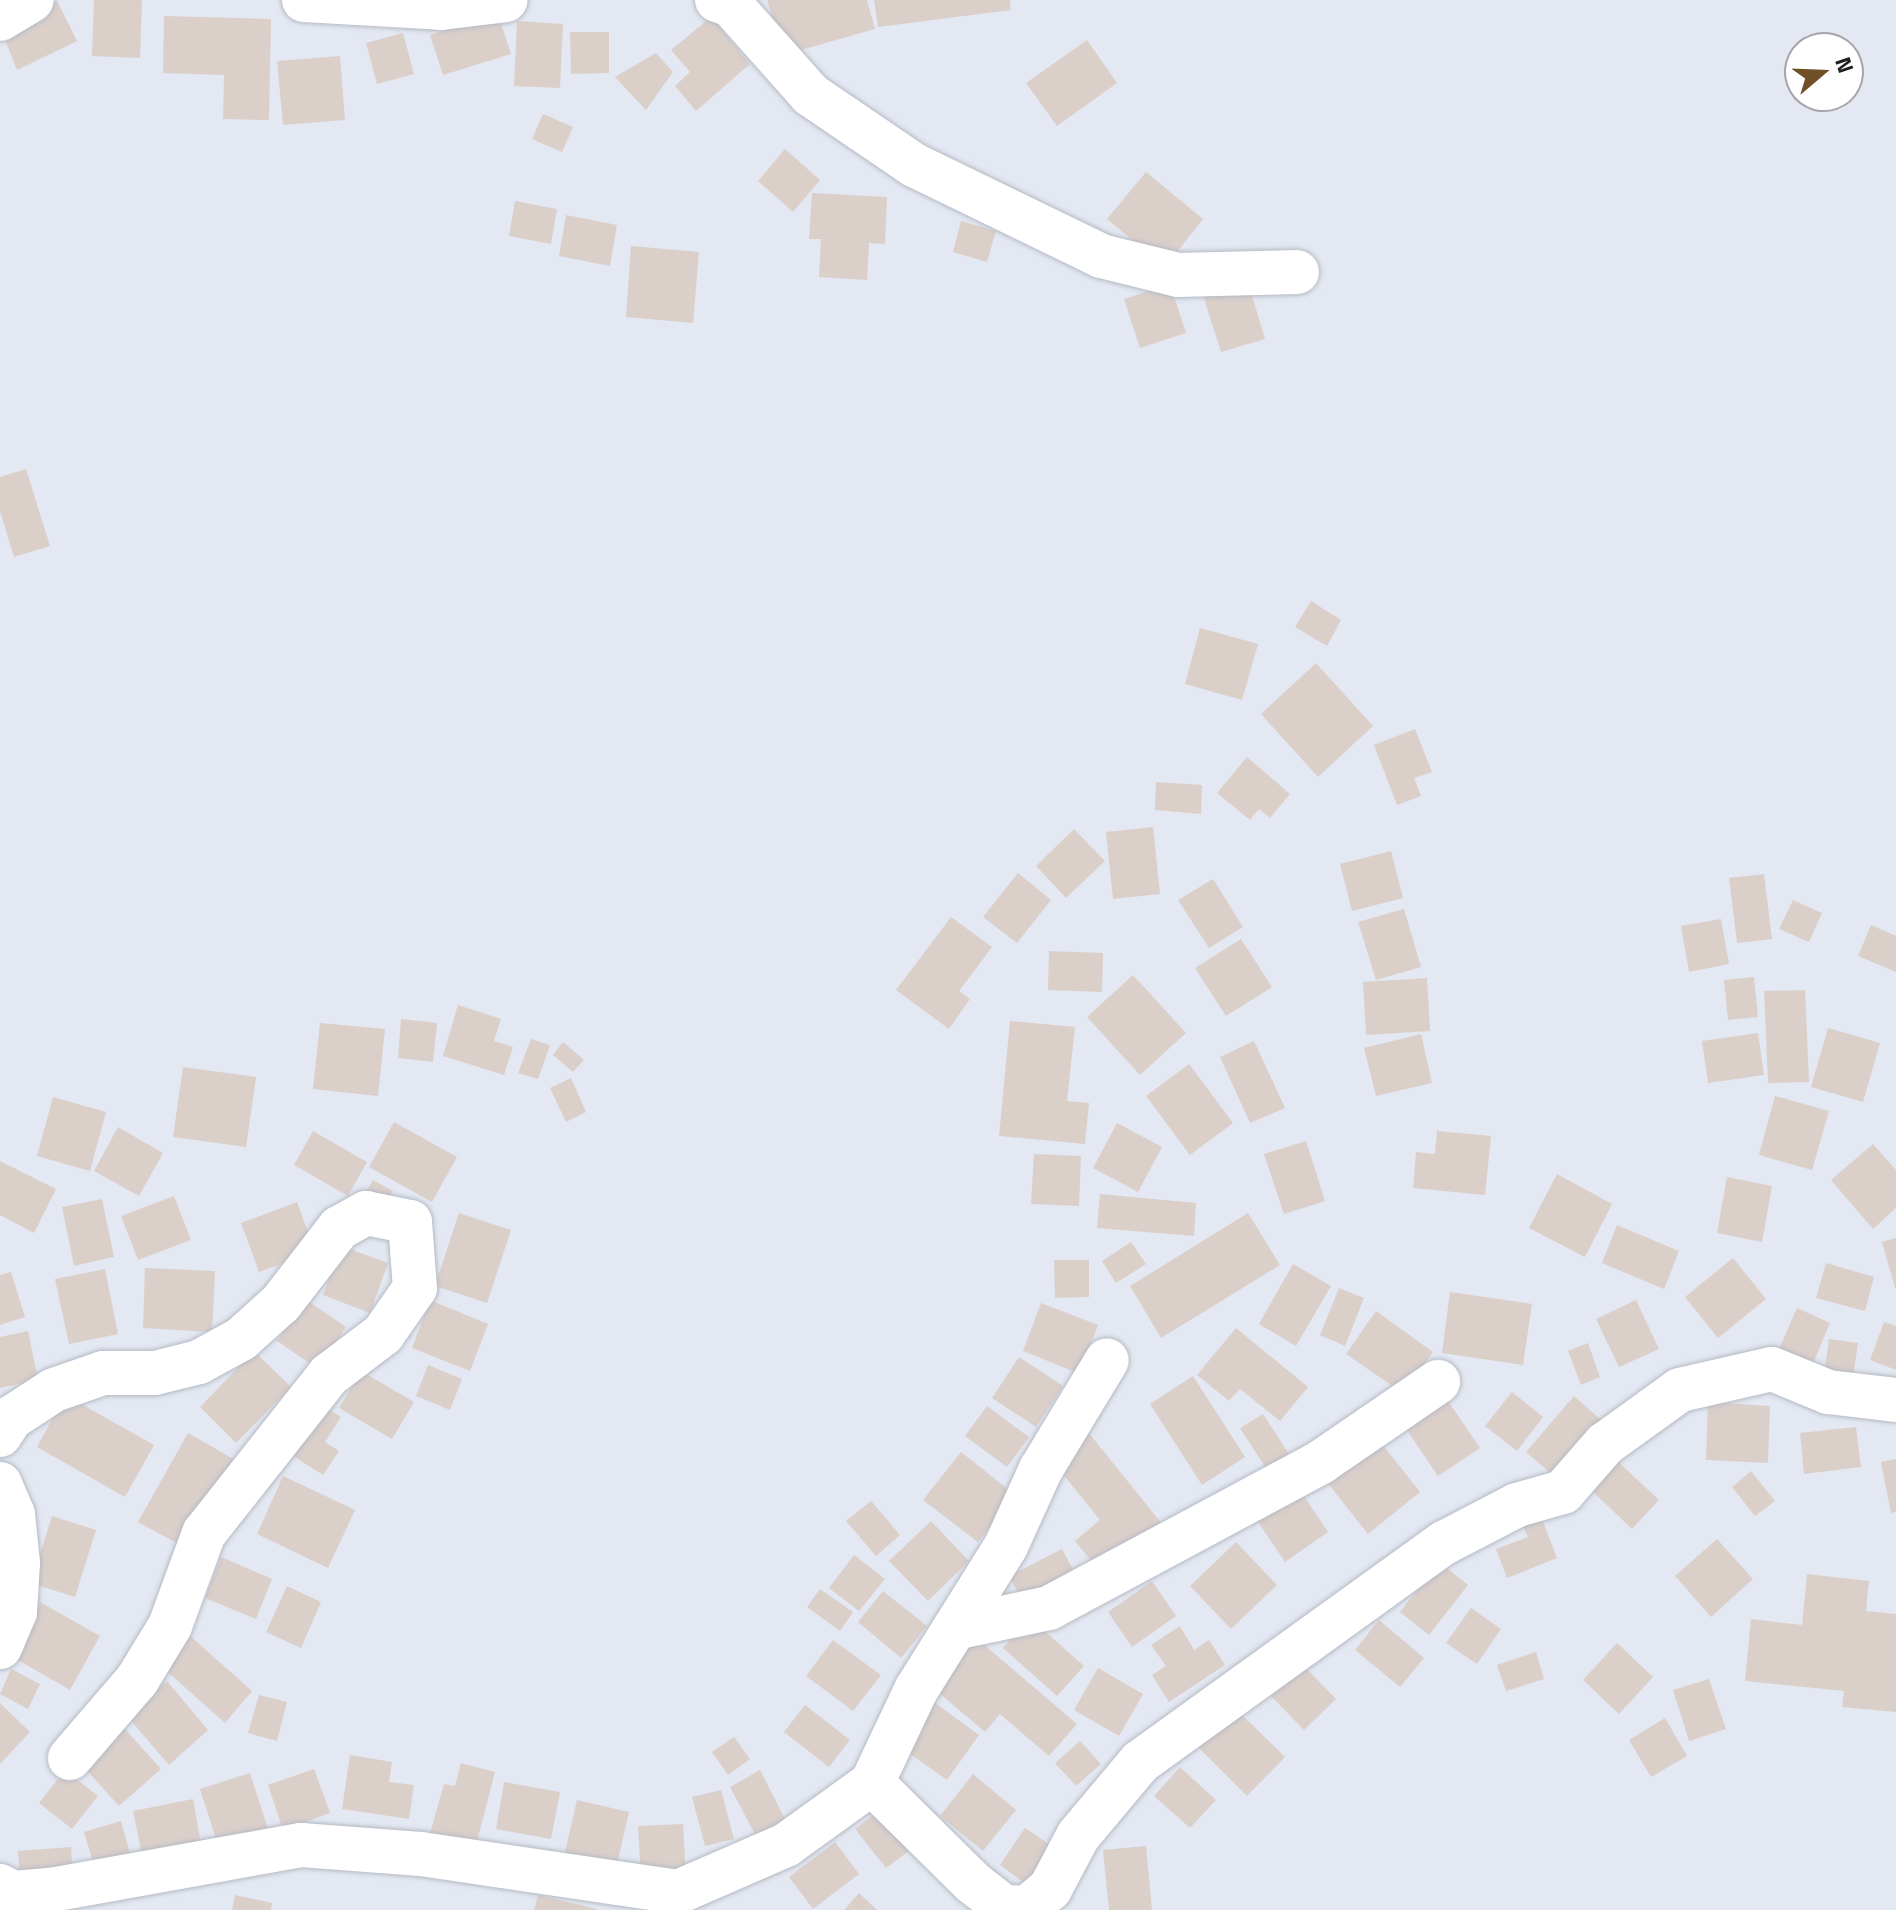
<!DOCTYPE html>
<html>
<head>
<meta charset="utf-8">
<style>
	body { margin:0 }
	#map { position:relative; width:1896px; height:1910px; overflow:hidden; background:#e3e8f2; font-family:"Titillium Web",sans-serif }
	div>[style] { position:absolute }
	.building>* { inset:0; background:#dbcfca }
	.roads { filter:drop-shadow(0 0 2px #b5bac4) drop-shadow(0 0 2px #b5bac4) }
	.street>* { height:44px; margin:-22px; padding:0 22px; transform-origin:22px; border-radius:22px; background:#fff }
	span { translate:-50% -50%; white-space:nowrap; text-align:center; line-height:1.15; -webkit-text-stroke:7px #fff; paint-order:stroke }
	.north { position:absolute; left:1784px; top:32px; width:80px; height:80px; box-sizing:border-box; background:#fff; border:2px solid #a5a5a7; border-radius:50%; rotate:71deg; font-size:22px; font-weight:700; line-height:32px; text-align:center; color:#1d1f22 }
	.north::after { content:''; display:block; margin:auto; width:28px; height:36px; background:#705026; clip-path:polygon(50% 0,100% 100%,50% 72%,0 100%) }
</style>
</head>
<body>
<div id="map">
	<div class="building">
		<i style="clip-path:polygon(94px 0,142px 0,140px 58px,92px 56px)"></i>
		<i style="clip-path:polygon(767px 0,867px 0,875px 29px,783px 55px)"></i>
		<i style="clip-path:polygon(874px 0,1010px 0,1011px 10px,878px 27px)"></i>
		<i style="clip-path:polygon(57px 1px,77px 41px,17px 70px,0 27px)"></i>
		<i style="clip-path:polygon(498px 14px,511px 54px,443px 75px,430px 35px)"></i>
		<i style="clip-path:polygon(164px 16px,271px 19px,269px 120px,223px 119px,224px 75px,163px 73px)"></i>
		<i style="clip-path:polygon(711px 17px,750px 64px,696px 111px,675px 86px,690px 72px,671px 50px)"></i>
		<i style="clip-path:polygon(517px 21px,563px 24px,560px 88px,514px 86px)"></i>
		<i style="clip-path:polygon(570px 32px,609px 32px,609px 73px,571px 74px)"></i>
		<i style="clip-path:polygon(403px 33px,414px 74px,377px 84px,366px 43px)"></i>
		<i style="clip-path:polygon(1087px 40px,1117px 83px,1057px 126px,1026px 83px)"></i>
		<i style="clip-path:polygon(656px 53px,673px 72px,646px 110px,615px 77px)"></i>
		<i style="clip-path:polygon(340px 56px,345px 120px,283px 125px,277px 61px)"></i>
		<i style="clip-path:polygon(543px 114px,573px 127px,562px 152px,532px 139px)"></i>
		<i style="clip-path:polygon(785px 149px,820px 180px,793px 212px,758px 181px)"></i>
		<i style="clip-path:polygon(1146px 172px,1203px 219px,1165px 267px,1107px 219px)"></i>
		<i style="clip-path:polygon(812px 193px,887px 197px,885px 244px,869px 243px,867px 280px,819px 277px,821px 239px,809px 239px)"></i>
		<i style="clip-path:polygon(515px 201px,557px 209px,551px 244px,509px 236px)"></i>
		<i style="clip-path:polygon(566px 215px,617px 225px,610px 266px,559px 256px)"></i>
		<i style="clip-path:polygon(961px 221px,996px 231px,987px 262px,953px 252px)"></i>
		<i style="clip-path:polygon(631px 246px,699px 252px,693px 323px,626px 317px)"></i>
		<i style="clip-path:polygon(1247px 279px,1265px 339px,1221px 352px,1202px 292px)"></i>
		<i style="clip-path:polygon(1170px 284px,1186px 333px,1140px 348px,1124px 299px)"></i>
		<i style="clip-path:polygon(26px 469px,50px 546px,14px 557px,0 511px,0 477px)"></i>
		<i style="clip-path:polygon(1311px 601px,1341px 620px,1327px 646px,1295px 627px)"></i>
		<i style="clip-path:polygon(1200px 628px,1258px 644px,1242px 700px,1185px 684px)"></i>
		<i style="clip-path:polygon(1316px 663px,1373px 726px,1318px 777px,1261px 714px)"></i>
		<i style="clip-path:polygon(1415px 729px,1432px 772px,1414px 778px,1421px 796px,1397px 805px,1374px 745px)"></i>
		<i style="clip-path:polygon(1247px 757px,1290px 794px,1270px 818px,1259px 809px,1250px 820px,1217px 793px)"></i>
		<i style="clip-path:polygon(1156px 782px,1202px 785px,1201px 814px,1155px 810px)"></i>
		<i style="clip-path:polygon(1153px 827px,1160px 894px,1113px 899px,1106px 832px)"></i>
		<i style="clip-path:polygon(1074px 829px,1105px 861px,1066px 898px,1036px 866px)"></i>
		<i style="clip-path:polygon(1391px 851px,1403px 898px,1352px 911px,1340px 864px)"></i>
		<i style="clip-path:polygon(1018px 873px,1051px 900px,1017px 943px,983px 917px)"></i>
		<i style="clip-path:polygon(1764px 874px,1772px 939px,1737px 943px,1729px 878px)"></i>
		<i style="clip-path:polygon(1213px 879px,1243px 927px,1209px 948px,1178px 900px)"></i>
		<i style="clip-path:polygon(1793px 900px,1822px 913px,1809px 942px,1779px 929px)"></i>
		<i style="clip-path:polygon(1404px 909px,1421px 967px,1376px 980px,1358px 922px)"></i>
		<i style="clip-path:polygon(951px 917px,992px 947px,959px 991px,970px 999px,949px 1029px,896px 990px)"></i>
		<i style="clip-path:polygon(1721px 919px,1729px 964px,1689px 972px,1681px 926px)"></i>
		<i style="clip-path:polygon(1871px 925px,1896px 936px,1896px 972px,1858px 956px)"></i>
		<i style="clip-path:polygon(1241px 939px,1272px 987px,1226px 1016px,1195px 968px)"></i>
		<i style="clip-path:polygon(1049px 951px,1103px 953px,1102px 992px,1048px 990px)"></i>
		<i style="clip-path:polygon(1133px 975px,1186px 1033px,1140px 1075px,1087px 1017px)"></i>
		<i style="clip-path:polygon(1754px 977px,1758px 1017px,1728px 1020px,1724px 980px)"></i>
		<i style="clip-path:polygon(1427px 978px,1430px 1031px,1366px 1035px,1363px 982px)"></i>
		<i style="clip-path:polygon(1805px 990px,1809px 1082px,1768px 1083px,1764px 991px)"></i>
		<i style="clip-path:polygon(458px 1005px,501px 1019px,494px 1041px,513px 1047px,504px 1075px,443px 1056px)"></i>
		<i style="clip-path:polygon(401px 1019px,437px 1023px,433px 1062px,398px 1058px)"></i>
		<i style="clip-path:polygon(1010px 1021px,1075px 1027px,1067px 1101px,1089px 1103px,1085px 1144px,999px 1136px)"></i>
		<i style="clip-path:polygon(320px 1023px,385px 1029px,378px 1096px,313px 1089px)"></i>
		<i style="clip-path:polygon(1828px 1028px,1880px 1043px,1863px 1102px,1811px 1087px)"></i>
		<i style="clip-path:polygon(1758px 1033px,1764px 1075px,1708px 1083px,1702px 1041px)"></i>
		<i style="clip-path:polygon(1421px 1034px,1432px 1083px,1376px 1096px,1364px 1048px)"></i>
		<i style="clip-path:polygon(531px 1039px,550px 1045px,538px 1079px,518px 1073px)"></i>
		<i style="clip-path:polygon(1254px 1041px,1285px 1108px,1250px 1123px,1220px 1057px)"></i>
		<i style="clip-path:polygon(563px 1042px,584px 1060px,573px 1072px,553px 1055px)"></i>
		<i style="clip-path:polygon(1189px 1064px,1233px 1123px,1190px 1155px,1146px 1096px)"></i>
		<i style="clip-path:polygon(183px 1067px,256px 1077px,246px 1147px,173px 1137px)"></i>
		<i style="clip-path:polygon(571px 1078px,586px 1112px,566px 1122px,550px 1088px)"></i>
		<i style="clip-path:polygon(1775px 1096px,1829px 1111px,1812px 1170px,1759px 1155px)"></i>
		<i style="clip-path:polygon(53px 1097px,106px 1112px,90px 1171px,37px 1156px)"></i>
		<i style="clip-path:polygon(394px 1122px,457px 1157px,432px 1202px,369px 1167px)"></i>
		<i style="clip-path:polygon(1117px 1123px,1162px 1147px,1138px 1192px,1093px 1168px)"></i>
		<i style="clip-path:polygon(118px 1127px,163px 1153px,139px 1196px,94px 1171px)"></i>
		<i style="clip-path:polygon(313px 1131px,367px 1162px,348px 1196px,294px 1165px)"></i>
		<i style="clip-path:polygon(1437px 1131px,1491px 1136px,1485px 1195px,1413px 1188px,1416px 1152px,1435px 1154px)"></i>
		<i style="clip-path:polygon(1306px 1141px,1325px 1201px,1284px 1214px,1264px 1154px)"></i>
		<i style="clip-path:polygon(1873px 1144px,1896px 1170px,1896px 1208px,1873px 1229px,1831px 1180px)"></i>
		<i style="clip-path:polygon(1034px 1154px,1081px 1156px,1079px 1206px,1031px 1204px)"></i>
		<i style="clip-path:polygon(0 1161px,56px 1189px,34px 1233px,0 1215px)"></i>
		<i style="clip-path:polygon(1557px 1174px,1612px 1204px,1585px 1257px,1529px 1228px)"></i>
		<i style="clip-path:polygon(1727px 1177px,1772px 1186px,1762px 1242px,1717px 1233px)"></i>
		<i style="clip-path:polygon(373px 1180px,393px 1191px,381px 1211px,362px 1200px)"></i>
		<i style="clip-path:polygon(1100px 1194px,1196px 1203px,1194px 1236px,1097px 1228px)"></i>
		<i style="clip-path:polygon(174px 1196px,191px 1240px,138px 1260px,121px 1216px)"></i>
		<i style="clip-path:polygon(102px 1199px,114px 1257px,74px 1266px,62px 1207px)"></i>
		<i style="clip-path:polygon(297px 1202px,315px 1252px,259px 1272px,241px 1223px)"></i>
		<i style="clip-path:polygon(459px 1213px,511px 1230px,487px 1303px,435px 1286px)"></i>
		<i style="clip-path:polygon(1248px 1213px,1280px 1265px,1161px 1338px,1130px 1286px)"></i>
		<i style="clip-path:polygon(1617px 1225px,1679px 1251px,1664px 1289px,1602px 1263px)"></i>
		<i style="clip-path:polygon(1896px 1238px,1896px 1288px,1895px 1288px,1882px 1242px)"></i>
		<i style="clip-path:polygon(1131px 1242px,1146px 1264px,1116px 1283px,1102px 1261px)"></i>
		<i style="clip-path:polygon(341px 1246px,388px 1263px,370px 1313px,323px 1295px)"></i>
		<i style="clip-path:polygon(1733px 1258px,1766px 1299px,1718px 1338px,1685px 1297px)"></i>
		<i style="clip-path:polygon(1054px 1260px,1089px 1260px,1089px 1297px,1055px 1298px)"></i>
		<i style="clip-path:polygon(1826px 1263px,1874px 1277px,1865px 1311px,1816px 1298px)"></i>
		<i style="clip-path:polygon(1293px 1264px,1331px 1286px,1296px 1346px,1259px 1324px)"></i>
		<i style="clip-path:polygon(145px 1268px,215px 1271px,212px 1332px,143px 1328px)"></i>
		<i style="clip-path:polygon(105px 1269px,118px 1334px,69px 1344px,55px 1279px)"></i>
		<i style="clip-path:polygon(11px 1272px,25px 1317px,0 1325px,0 1275px)"></i>
		<i style="clip-path:polygon(1339px 1288px,1364px 1298px,1345px 1346px,1320px 1335px)"></i>
		<i style="clip-path:polygon(1450px 1292px,1532px 1304px,1523px 1365px,1442px 1353px)"></i>
		<i style="clip-path:polygon(305px 1299px,346px 1327px,318px 1369px,277px 1341px)"></i>
		<i style="clip-path:polygon(430px 1300px,488px 1324px,470px 1371px,412px 1348px)"></i>
		<i style="clip-path:polygon(1636px 1300px,1659px 1349px,1619px 1367px,1596px 1319px)"></i>
		<i style="clip-path:polygon(1041px 1303px,1098px 1325px,1080px 1374px,1023px 1351px)"></i>
		<i style="clip-path:polygon(1797px 1308px,1830px 1323px,1807px 1378px,1773px 1363px)"></i>
		<i style="clip-path:polygon(1376px 1311px,1433px 1352px,1404px 1394px,1346px 1354px)"></i>
		<i style="clip-path:polygon(1884px 1322px,1896px 1326px,1896px 1370px,1870px 1360px)"></i>
		<i style="clip-path:polygon(1236px 1328px,1308px 1387px,1280px 1421px,1240px 1389px,1229px 1401px,1197px 1375px)"></i>
		<i style="clip-path:polygon(28px 1331px,38px 1380px,0 1388px,0 1337px)"></i>
		<i style="clip-path:polygon(1829px 1339px,1858px 1343px,1852px 1384px,1823px 1381px)"></i>
		<i style="clip-path:polygon(1588px 1343px,1600px 1377px,1581px 1385px,1568px 1351px)"></i>
		<i style="clip-path:polygon(254px 1351px,291px 1387px,236px 1443px,200px 1407px)"></i>
		<i style="clip-path:polygon(1019px 1357px,1063px 1386px,1036px 1427px,992px 1398px)"></i>
		<i style="clip-path:polygon(428px 1365px,462px 1379px,450px 1410px,416px 1396px)"></i>
		<i style="clip-path:polygon(361px 1371px,414px 1402px,392px 1439px,339px 1408px)"></i>
		<i style="clip-path:polygon(1193px 1376px,1245px 1457px,1202px 1485px,1150px 1404px)"></i>
		<i style="clip-path:polygon(1442px 1392px,1480px 1448px,1438px 1476px,1400px 1420px)"></i>
		<i style="clip-path:polygon(1512px 1392px,1543px 1417px,1517px 1451px,1485px 1426px)"></i>
		<i style="clip-path:polygon(65px 1395px,154px 1445px,125px 1497px,37px 1447px)"></i>
		<i style="clip-path:polygon(1574px 1396px,1608px 1426px,1561px 1482px,1526px 1452px)"></i>
		<i style="clip-path:polygon(315px 1401px,341px 1417px,325px 1442px,339px 1451px,323px 1475px,284px 1450px)"></i>
		<i style="clip-path:polygon(1708px 1402px,1770px 1406px,1768px 1463px,1706px 1460px)"></i>
		<i style="clip-path:polygon(987px 1406px,1029px 1437px,1007px 1467px,965px 1436px)"></i>
		<i style="clip-path:polygon(1263px 1414px,1292px 1459px,1269px 1473px,1240px 1428px)"></i>
		<i style="clip-path:polygon(1856px 1427px,1861px 1467px,1804px 1474px,1800px 1433px)"></i>
		<i style="clip-path:polygon(1088px 1432px,1162px 1524px,1101px 1573px,1075px 1541px,1100px 1520px,1053px 1462px)"></i>
		<i style="clip-path:polygon(188px 1433px,235px 1460px,186px 1548px,138px 1522px)"></i>
		<i style="clip-path:polygon(1378px 1439px,1420px 1492px,1368px 1534px,1326px 1481px)"></i>
		<i style="clip-path:polygon(961px 1452px,1014px 1494px,978px 1542px,923px 1500px)"></i>
		<i style="clip-path:polygon(1612px 1456px,1659px 1500px,1632px 1529px,1586px 1485px)"></i>
		<i style="clip-path:polygon(1896px 1459px,1896px 1512px,1891px 1513px,1881px 1462px)"></i>
		<i style="clip-path:polygon(1751px 1471px,1775px 1501px,1755px 1516px,1732px 1487px)"></i>
		<i style="clip-path:polygon(283px 1476px,355px 1510px,328px 1568px,257px 1534px)"></i>
		<i style="clip-path:polygon(1297px 1486px,1328px 1532px,1285px 1562px,1254px 1516px)"></i>
		<i style="clip-path:polygon(871px 1501px,900px 1535px,876px 1556px,846px 1521px)"></i>
		<i style="clip-path:polygon(1537px 1506px,1557px 1558px,1507px 1578px,1496px 1549px,1528px 1537px,1518px 1514px)"></i>
		<i style="clip-path:polygon(52px 1516px,96px 1530px,75px 1597px,31px 1583px)"></i>
		<i style="clip-path:polygon(931px 1521px,969px 1561px,928px 1601px,889px 1561px)"></i>
		<i style="clip-path:polygon(1717px 1539px,1753px 1579px,1711px 1617px,1675px 1576px)"></i>
		<i style="clip-path:polygon(1236px 1542px,1277px 1585px,1231px 1629px,1190px 1586px)"></i>
		<i style="clip-path:polygon(1062px 1549px,1076px 1575px,1023px 1602px,1009px 1576px)"></i>
		<i style="clip-path:polygon(854px 1555px,885px 1579px,859px 1611px,829px 1588px)"></i>
		<i style="clip-path:polygon(221px 1557px,272px 1579px,256px 1619px,205px 1598px)"></i>
		<i style="clip-path:polygon(1439px 1562px,1468px 1585px,1429px 1635px,1400px 1612px)"></i>
		<i style="clip-path:polygon(1807px 1574px,1869px 1581px,1866px 1611px,1896px 1614px,1896px 1712px,1842px 1707px,1844px 1691px,1745px 1681px,1751px 1619px,1802px 1625px)"></i>
		<i style="clip-path:polygon(1152px 1581px,1176px 1616px,1132px 1647px,1108px 1612px)"></i>
		<i style="clip-path:polygon(287px 1586px,321px 1602px,301px 1648px,266px 1632px)"></i>
		<i style="clip-path:polygon(820px 1589px,853px 1612px,840px 1631px,807px 1607px)"></i>
		<i style="clip-path:polygon(883px 1591px,927px 1626px,901px 1658px,858px 1622px)"></i>
		<i style="clip-path:polygon(40px 1602px,100px 1636px,70px 1690px,11px 1656px)"></i>
		<i style="clip-path:polygon(1471px 1608px,1501px 1629px,1477px 1664px,1446px 1643px)"></i>
		<i style="clip-path:polygon(1030px 1618px,1084px 1666px,1057px 1696px,1003px 1648px)"></i>
		<i style="clip-path:polygon(1379px 1620px,1424px 1658px,1400px 1687px,1355px 1650px)"></i>
		<i style="clip-path:polygon(1180px 1626px,1194px 1650px,1209px 1640px,1225px 1665px,1169px 1702px,1152px 1675px,1166px 1666px,1151px 1645px)"></i>
		<i style="clip-path:polygon(187px 1633px,252px 1691px,225px 1723px,160px 1665px)"></i>
		<i style="clip-path:polygon(975px 1637px,1077px 1724px,1049px 1756px,1000px 1714px,985px 1732px,932px 1687px)"></i>
		<i style="clip-path:polygon(833px 1640px,881px 1675px,853px 1711px,806px 1676px)"></i>
		<i style="clip-path:polygon(1617px 1643px,1653px 1677px,1619px 1714px,1583px 1680px)"></i>
		<i style="clip-path:polygon(1536px 1652px,1544px 1679px,1506px 1691px,1497px 1665px)"></i>
		<i style="clip-path:polygon(1301px 1663px,1336px 1699px,1304px 1730px,1269px 1694px)"></i>
		<i style="clip-path:polygon(1098px 1668px,1143px 1694px,1119px 1736px,1074px 1710px)"></i>
		<i style="clip-path:polygon(11px 1669px,40px 1684px,28px 1709px,0 1694px)"></i>
		<i style="clip-path:polygon(1709px 1679px,1726px 1729px,1689px 1741px,1673px 1690px)"></i>
		<i style="clip-path:polygon(167px 1681px,208px 1730px,169px 1765px,127px 1716px)"></i>
		<i style="clip-path:polygon(259px 1695px,287px 1702px,277px 1741px,248px 1733px)"></i>
		<i style="clip-path:polygon(931px 1700px,979px 1735px,947px 1780px,899px 1746px)"></i>
		<i style="clip-path:polygon(0 1703px,30px 1732px,0 1764px)"></i>
		<i style="clip-path:polygon(805px 1705px,850px 1740px,829px 1767px,784px 1732px)"></i>
		<i style="clip-path:polygon(1236px 1709px,1285px 1757px,1247px 1796px,1198px 1747px)"></i>
		<i style="clip-path:polygon(1665px 1718px,1687px 1756px,1651px 1777px,1629px 1740px)"></i>
		<i style="clip-path:polygon(124px 1728px,161px 1769px,119px 1806px,82px 1765px)"></i>
		<i style="clip-path:polygon(734px 1737px,750px 1759px,728px 1775px,712px 1752px)"></i>
		<i style="clip-path:polygon(1080px 1741px,1101px 1764px,1076px 1786px,1055px 1763px)"></i>
		<i style="clip-path:polygon(350px 1755px,392px 1762px,389px 1782px,414px 1785px,409px 1819px,342px 1809px)"></i>
		<i style="clip-path:polygon(461px 1763px,495px 1772px,475px 1849px,429px 1837px,444px 1784px,455px 1786px)"></i>
		<i style="clip-path:polygon(1180px 1767px,1216px 1800px,1190px 1828px,1154px 1796px)"></i>
		<i style="clip-path:polygon(314px 1769px,330px 1813px,283px 1830px,268px 1785px)"></i>
		<i style="clip-path:polygon(65px 1770px,98px 1796px,72px 1829px,39px 1803px)"></i>
		<i style="clip-path:polygon(760px 1770px,787px 1823px,757px 1838px,730px 1787px)"></i>
		<i style="clip-path:polygon(250px 1773px,268px 1829px,218px 1845px,200px 1789px)"></i>
		<i style="clip-path:polygon(973px 1774px,1016px 1810px,983px 1851px,940px 1816px)"></i>
		<i style="clip-path:polygon(504px 1782px,560px 1792px,551px 1839px,496px 1829px)"></i>
		<i style="clip-path:polygon(721px 1790px,734px 1839px,705px 1846px,692px 1797px)"></i>
		<i style="clip-path:polygon(193px 1799px,202px 1849px,143px 1859px,133px 1811px)"></i>
		<i style="clip-path:polygon(577px 1800px,629px 1812px,615px 1873px,563px 1861px)"></i>
		<i style="clip-path:polygon(878px 1811px,909px 1851px,886px 1868px,855px 1829px)"></i>
		<i style="clip-path:polygon(121px 1821px,132px 1861px,96px 1872px,84px 1832px)"></i>
		<i style="clip-path:polygon(683px 1824px,686px 1878px,641px 1881px,638px 1826px)"></i>
		<i style="clip-path:polygon(1025px 1828px,1053px 1847px,1027px 1885px,1000px 1865px)"></i>
		<i style="clip-path:polygon(835px 1842px,859px 1874px,813px 1909px,789px 1877px)"></i>
		<i style="clip-path:polygon(1146px 1846px,1152px 1910px,1109px 1910px,1103px 1850px)"></i>
		<i style="clip-path:polygon(71px 1847px,73px 1878px,20px 1881px,18px 1851px)"></i>
		<i style="clip-path:polygon(859px 1893px,877px 1910px,844px 1910px)"></i>
		<i style="clip-path:polygon(235px 1895px,272px 1903px,271px 1910px,232px 1910px)"></i>
		<i style="clip-path:polygon(538px 1895px,597px 1909px,596px 1910px,534px 1910px)"></i>
	</div>
	<div class="roads">
		<div class="street">
			<i style="left:304px;top:0;width:137px;rotate:3.3deg"></i>
			<i style="left:441px;top:8px;width:65px;rotate:-7deg"></i>
			<i style="left:717px;top:0;width:15px;rotate:20deg"></i>
			<i style="left:731px;top:5px;width:120px;rotate:48.4deg"></i>
			<i style="left:811px;top:95px;width:125px;rotate:34.2deg"></i>
			<i style="left:914px;top:165px;width:208px;rotate:25.9deg"></i>
			<i style="left:1101px;top:256px;width:79px;rotate:13.9deg"></i>
			<i style="left:1178px;top:275px;width:119px;rotate:-1.4deg"></i>
			<i style="left:0;top:19px;width:37px;rotate:-31deg"></i>
			<i style="left:0;top:1435px;width:20px;rotate:-57deg"></i>
			<i style="left:11px;top:1418px;width:51px;rotate:-33.1deg"></i>
			<i style="left:54px;top:1390px;width:52px;rotate:-19.1deg"></i>
			<i style="left:103px;top:1373px;width:52px"></i>
			<i style="left:155px;top:1373px;width:45px;rotate:-14deg"></i>
			<i style="left:199px;top:1362px;width:48px;rotate:-28.7deg"></i>
			<i style="left:241px;top:1339px;width:54px;rotate:-42deg"></i>
			<i style="left:281px;top:1303px;width:95px;rotate:-52.3deg"></i>
			<i style="left:339px;top:1228px;width:31px;rotate:-29deg"></i>
			<i style="left:366px;top:1213px;width:45px;rotate:11.6deg"></i>
			<i style="left:410px;top:1222px;width:66px;rotate:85.7deg"></i>
			<i style="left:415px;top:1288px;width:56px;rotate:124.8deg"></i>
			<i style="left:383px;top:1334px;width:68px;rotate:142.8deg"></i>
			<i style="left:329px;top:1375px;width:201px;rotate:128.3deg"></i>
			<i style="left:204px;top:1533px;width:99px;rotate:110.1deg"></i>
			<i style="left:170px;top:1626px;width:63px;rotate:121.4deg"></i>
			<i style="left:137px;top:1680px;width:103px;rotate:130.7deg"></i>
			<i style="left:0;top:1484px;width:33px;rotate:67deg"></i>
			<i style="left:13px;top:1514px;width:49px;rotate:84.2deg"></i>
			<i style="left:18px;top:1563px;width:49px;rotate:93.5deg"></i>
			<i style="left:15px;top:1612px;width:38px;rotate:113deg"></i>
			<i style="left:955px;top:1628px;width:96px;rotate:-12deg"></i>
			<i style="left:1049px;top:1608px;width:309px;rotate:-28.2deg"></i>
			<i style="left:1321px;top:1462px;width:142px;rotate:-34.4deg"></i>
			<i style="left:872px;top:1783px;width:141px;rotate:44.7deg"></i>
			<i style="left:972px;top:1882px;width:41px;rotate:38deg"></i>
			<i style="left:1004px;top:1907px;width:23px;rotate:2deg"></i>
			<i style="left:1027px;top:1908px;width:30px;rotate:-40deg"></i>
			<i style="left:1050px;top:1889px;width:60px;rotate:-62.2deg"></i>
			<i style="left:1078px;top:1836px;width:97px;rotate:-50deg"></i>
			<i style="left:1140px;top:1762px;width:375px;rotate:-35.8deg"></i>
			<i style="left:1444px;top:1543px;width:82px;rotate:-27.5deg"></i>
			<i style="left:1517px;top:1505px;width:48px;rotate:-15.8deg"></i>
			<i style="left:1563px;top:1492px;width:64px;rotate:-48.8deg"></i>
			<i style="left:1605px;top:1444px;width:92px;rotate:-35.8deg"></i>
			<i style="left:1680px;top:1390px;width:94px;rotate:-12.9deg"></i>
			<i style="left:1772px;top:1369px;width:61px;rotate:22.3deg"></i>
			<i style="left:1828px;top:1392px;width:68px;rotate:6.7deg"></i>
			<i style="left:0;top:1886px;width:16px;rotate:27deg"></i>
			<i style="left:14px;top:1893px;width:37px;rotate:-5deg"></i>
			<i style="left:51px;top:1890px;width:254px;rotate:-10.2deg"></i>
			<i style="left:301px;top:1845px;width:120px;rotate:4.3deg"></i>
			<i style="left:421px;top:1854px;width:260px;rotate:8.4deg"></i>
			<i style="left:678px;top:1892px;width:118px;rotate:-23.5deg"></i>
			<i style="left:786px;top:1845px;width:106px;rotate:-35.8deg"></i>
			<i style="left:872px;top:1783px;width:103px;rotate:-64.7deg"></i>
			<i style="left:916px;top:1690px;width:170px;rotate:-58deg"></i>
			<i style="left:1006px;top:1546px;width:85px;rotate:-65.6deg"></i>
			<i style="left:1041px;top:1469px;width:127px;rotate:-58.8deg"></i>
		</div>
	</div>
	<div class="north">N</div>
</div>
</body>
</html>
